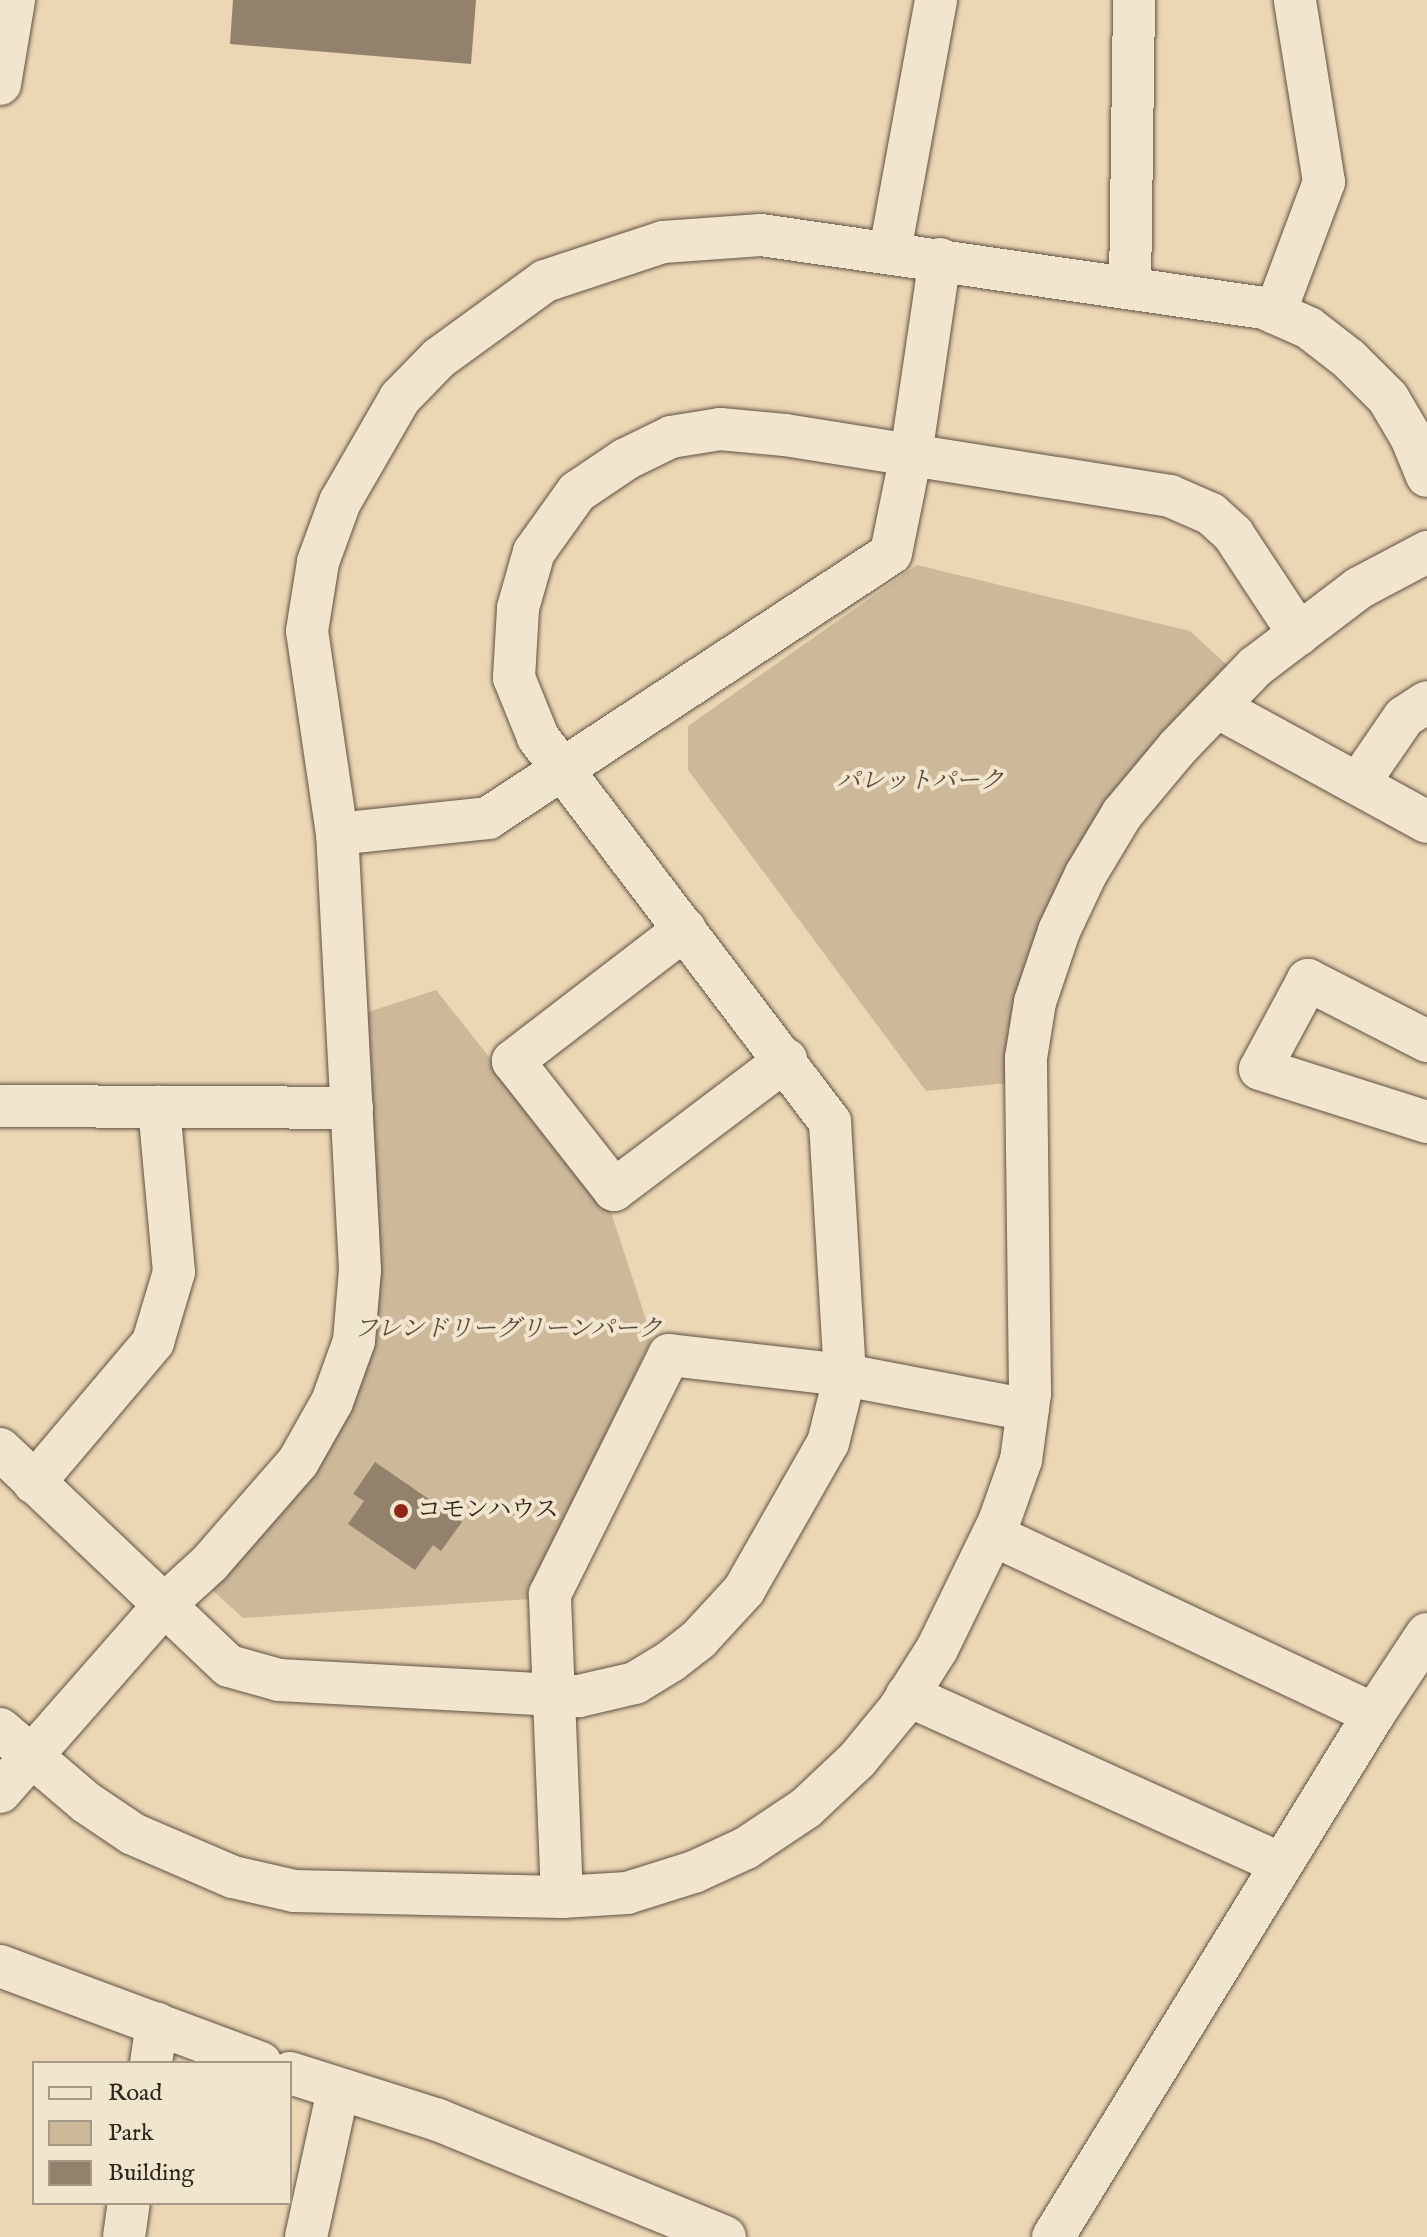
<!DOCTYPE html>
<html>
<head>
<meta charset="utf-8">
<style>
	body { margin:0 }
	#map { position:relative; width:1427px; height:2237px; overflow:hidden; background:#ebd7b4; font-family:"IM FELL English","Noto Serif JP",serif }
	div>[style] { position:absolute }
	.green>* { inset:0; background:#cbb99a }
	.building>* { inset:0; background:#92826c }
	.roads { filter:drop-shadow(0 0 2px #605243) drop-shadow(0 0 2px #605243) }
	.minor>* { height:42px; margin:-21px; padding:0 21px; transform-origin:21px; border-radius:21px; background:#f2e5ce }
	.dots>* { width:22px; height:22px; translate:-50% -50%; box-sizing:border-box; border:4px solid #f2e5ce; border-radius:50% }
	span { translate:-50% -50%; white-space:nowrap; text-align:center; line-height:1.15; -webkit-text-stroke:8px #f2e5ce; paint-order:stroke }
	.park-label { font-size:24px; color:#584b3c; font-style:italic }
	.poi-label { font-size:24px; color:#31261d }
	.left { translate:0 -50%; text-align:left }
	.legend { position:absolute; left:32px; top:2061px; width:260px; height:144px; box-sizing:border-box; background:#f2e5ce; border:2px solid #a59987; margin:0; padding:10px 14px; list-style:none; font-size:24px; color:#31261d }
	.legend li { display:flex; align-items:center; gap:16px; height:40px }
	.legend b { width:40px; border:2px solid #a59987 }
</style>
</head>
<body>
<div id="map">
	<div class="green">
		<i style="clip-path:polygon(917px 565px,1190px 631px,1227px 665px,1227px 677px,1183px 720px,1008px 1083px,926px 1091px,688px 770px,688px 726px)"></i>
		<i style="clip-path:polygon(436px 990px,610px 1209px,652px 1338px,530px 1599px,243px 1618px,209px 1587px,370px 1345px,381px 1260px,362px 1014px)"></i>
	</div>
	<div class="building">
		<i style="clip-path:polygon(233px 0,476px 0,471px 64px,230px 44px)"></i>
		<i style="clip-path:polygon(375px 1462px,462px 1522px,441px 1551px,433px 1545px,415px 1570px,348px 1524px,364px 1501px,353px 1494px)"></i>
	</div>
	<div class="roads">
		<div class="minor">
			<i style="left:0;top:84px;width:85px;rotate:-80.5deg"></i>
			<i style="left:890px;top:251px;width:255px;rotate:-79.6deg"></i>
			<i style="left:1130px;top:288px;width:288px;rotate:-89.2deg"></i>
			<i style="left:1275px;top:313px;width:140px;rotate:-69.5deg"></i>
			<i style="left:1324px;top:182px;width:184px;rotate:-99.1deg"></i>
			<i style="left:1217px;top:707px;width:239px;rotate:28.7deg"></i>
			<i style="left:1358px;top:784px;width:81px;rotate:-55.5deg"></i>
			<i style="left:1404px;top:717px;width:27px;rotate:-33deg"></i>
			<i style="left:337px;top:834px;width:152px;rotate:-6deg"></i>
			<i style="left:488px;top:818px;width:482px;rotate:-33.3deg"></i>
			<i style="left:891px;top:553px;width:100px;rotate:-78.5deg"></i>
			<i style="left:911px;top:455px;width:198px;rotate:-81.6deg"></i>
			<i style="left:685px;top:929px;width:217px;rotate:142.5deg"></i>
			<i style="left:513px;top:1061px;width:164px;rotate:51.9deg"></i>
			<i style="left:614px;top:1190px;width:216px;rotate:-37.1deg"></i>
			<i style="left:1427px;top:1041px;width:134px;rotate:-152.9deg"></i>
			<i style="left:1308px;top:980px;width:101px;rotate:118.3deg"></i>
			<i style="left:1260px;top:1069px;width:175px;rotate:17.6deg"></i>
			<i style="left:0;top:1106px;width:352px;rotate:0.3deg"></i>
			<i style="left:0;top:1449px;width:315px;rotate:43.5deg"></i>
			<i style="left:229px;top:1666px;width:52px;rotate:15.6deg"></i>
			<i style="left:279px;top:1680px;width:300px;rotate:3.1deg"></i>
			<i style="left:579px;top:1696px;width:57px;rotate:-13.1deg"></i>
			<i style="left:635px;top:1683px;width:42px;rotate:-31.4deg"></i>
			<i style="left:671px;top:1661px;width:36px;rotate:-38deg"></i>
			<i style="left:699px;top:1639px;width:67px;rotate:-47.4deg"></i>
			<i style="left:744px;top:1590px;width:169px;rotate:-60.3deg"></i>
			<i style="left:828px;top:1443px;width:70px;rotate:-76deg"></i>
			<i style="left:845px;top:1375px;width:253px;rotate:-93.4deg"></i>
			<i style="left:830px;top:1122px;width:483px;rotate:-127.2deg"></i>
			<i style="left:538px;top:737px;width:64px;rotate:-112.1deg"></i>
			<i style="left:514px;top:678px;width:70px;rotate:-86.7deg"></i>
			<i style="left:518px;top:608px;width:58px;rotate:-74.1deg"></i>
			<i style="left:534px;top:552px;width:74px;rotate:-54.4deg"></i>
			<i style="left:577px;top:492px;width:59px;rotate:-34deg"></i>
			<i style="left:626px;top:459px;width:50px;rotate:-26.1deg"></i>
			<i style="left:671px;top:437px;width:50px;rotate:-9.3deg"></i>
			<i style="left:720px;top:429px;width:65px;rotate:5.3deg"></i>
			<i style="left:785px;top:435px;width:390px;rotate:9deg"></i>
			<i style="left:1170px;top:496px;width:45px;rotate:23.7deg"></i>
			<i style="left:1211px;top:514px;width:30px;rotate:42deg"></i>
			<i style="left:1233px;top:534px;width:120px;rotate:56.6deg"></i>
			<i style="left:34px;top:1483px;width:185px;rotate:-49.8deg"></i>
			<i style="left:153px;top:1342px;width:73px;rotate:-73.3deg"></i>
			<i style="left:174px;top:1272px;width:166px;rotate:-95.2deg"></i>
			<i style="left:993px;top:1535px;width:421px;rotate:25.2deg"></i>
			<i style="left:907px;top:1695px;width:410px;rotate:24.3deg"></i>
			<i style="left:0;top:1729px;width:114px;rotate:40.4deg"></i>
			<i style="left:87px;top:1803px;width:55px;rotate:34deg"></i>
			<i style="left:133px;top:1834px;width:109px;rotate:23.3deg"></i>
			<i style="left:233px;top:1877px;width:63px;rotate:12.9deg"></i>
			<i style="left:294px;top:1891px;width:268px;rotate:1.3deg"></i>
			<i style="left:562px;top:1897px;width:65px;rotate:-3.5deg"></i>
			<i style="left:627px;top:1893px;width:70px;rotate:-17.4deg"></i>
			<i style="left:694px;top:1872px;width:57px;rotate:-24.8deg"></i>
			<i style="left:746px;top:1848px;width:72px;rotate:-33.7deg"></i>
			<i style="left:806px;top:1808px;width:70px;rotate:-43.3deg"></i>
			<i style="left:857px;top:1760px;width:66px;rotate:-50.5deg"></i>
			<i style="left:899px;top:1709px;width:71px;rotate:-57.7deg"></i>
			<i style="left:937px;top:1649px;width:141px;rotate:-64deg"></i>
			<i style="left:999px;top:1522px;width:66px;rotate:-70.5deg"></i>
			<i style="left:1021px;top:1460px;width:68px;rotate:-82.3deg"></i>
			<i style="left:1030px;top:1393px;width:335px;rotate:-90.7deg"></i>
			<i style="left:1026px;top:1058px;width:57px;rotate:-80.9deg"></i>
			<i style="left:1035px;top:1002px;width:75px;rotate:-71.3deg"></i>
			<i style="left:1059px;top:931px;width:63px;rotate:-64.7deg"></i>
			<i style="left:1086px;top:874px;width:70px;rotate:-59deg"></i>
			<i style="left:1122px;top:814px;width:87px;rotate:-50.1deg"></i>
			<i style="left:1178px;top:747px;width:111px;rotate:-46.1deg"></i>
			<i style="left:1255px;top:667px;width:131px;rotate:-37.2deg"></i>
			<i style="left:1359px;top:588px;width:77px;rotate:-27.9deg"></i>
			<i style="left:0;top:1792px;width:250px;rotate:-48.7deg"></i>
			<i style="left:165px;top:1604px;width:59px;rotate:-42.3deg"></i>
			<i style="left:209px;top:1564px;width:135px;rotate:-48.9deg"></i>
			<i style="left:298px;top:1462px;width:69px;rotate:-60.5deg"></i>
			<i style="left:332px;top:1402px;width:65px;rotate:-70.2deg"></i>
			<i style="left:354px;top:1341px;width:71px;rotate:-85.2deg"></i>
			<i style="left:360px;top:1270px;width:437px;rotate:-93deg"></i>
			<i style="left:337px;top:834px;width:205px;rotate:-98.4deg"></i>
			<i style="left:307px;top:631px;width:70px;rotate:-80.9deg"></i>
			<i style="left:318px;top:562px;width:64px;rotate:-69.9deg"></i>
			<i style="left:340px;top:502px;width:120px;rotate:-60deg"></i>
			<i style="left:400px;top:398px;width:56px;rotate:-45.7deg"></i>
			<i style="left:439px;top:358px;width:131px;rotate:-36deg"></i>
			<i style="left:545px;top:281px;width:124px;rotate:-18.3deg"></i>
			<i style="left:663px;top:242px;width:98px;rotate:-4.1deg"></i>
			<i style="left:761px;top:235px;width:508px;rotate:8.26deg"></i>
			<i style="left:1264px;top:308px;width:49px;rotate:24deg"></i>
			<i style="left:1309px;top:328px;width:51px;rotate:37.8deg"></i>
			<i style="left:1349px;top:359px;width:55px;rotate:45deg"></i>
			<i style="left:1388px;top:398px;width:45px;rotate:59.5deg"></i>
			<i style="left:1411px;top:437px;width:42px;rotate:67.7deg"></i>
			<i style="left:562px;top:1897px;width:303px;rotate:-92.3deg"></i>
			<i style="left:550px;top:1594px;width:267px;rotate:-63.5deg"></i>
			<i style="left:669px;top:1355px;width:177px;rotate:6.5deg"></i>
			<i style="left:845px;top:1375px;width:186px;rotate:10.8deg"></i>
			<i style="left:0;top:1966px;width:278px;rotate:20.4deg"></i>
			<i style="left:151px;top:2063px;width:40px;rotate:-81.5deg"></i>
			<i style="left:290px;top:2073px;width:155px;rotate:17.6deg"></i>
			<i style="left:438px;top:2120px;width:310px;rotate:22.2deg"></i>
			<i style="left:124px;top:2237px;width:34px;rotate:-82deg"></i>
			<i style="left:306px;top:2237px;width:150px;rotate:-77.7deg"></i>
			<i style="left:1053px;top:2237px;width:614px;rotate:-58.46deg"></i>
			<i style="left:1374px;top:1714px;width:96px;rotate:-56.5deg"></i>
		</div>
	</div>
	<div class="dots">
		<i style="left:401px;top:1511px;background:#8f2418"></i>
	</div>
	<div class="park-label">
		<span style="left:920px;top:782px">パレットパーク</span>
		<span style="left:508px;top:1330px">フレンドリーグリーンパーク</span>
	</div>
	<div class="poi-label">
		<span class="left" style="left:417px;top:1511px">コモンハウス</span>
	</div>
	<ul class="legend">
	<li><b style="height:10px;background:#f2e5ce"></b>Road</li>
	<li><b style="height:22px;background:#cbb99a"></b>Park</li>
	<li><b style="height:22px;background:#92826c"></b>Building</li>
	</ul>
</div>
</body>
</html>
